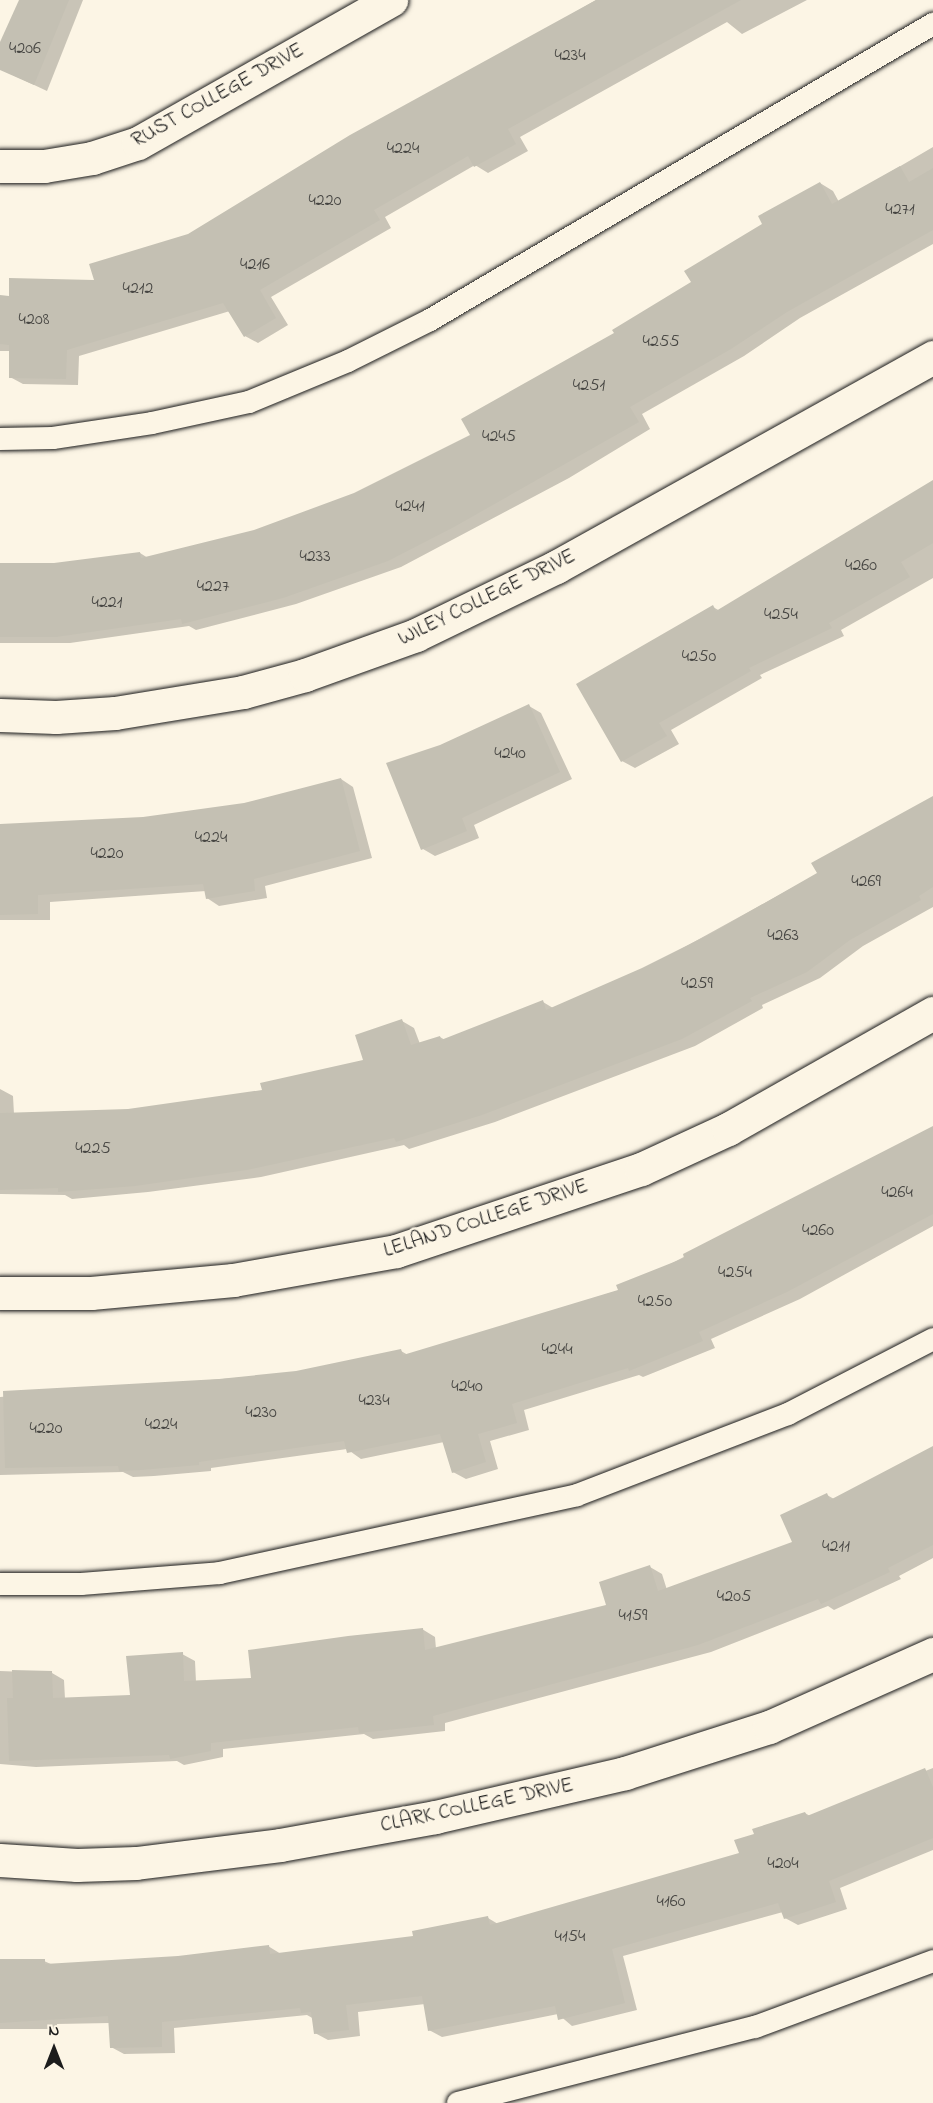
<!DOCTYPE html>
<html>
<head>
<meta charset="utf-8">
<style>
	body { margin:0 }
	#map { position:relative; width:933px; height:2103px; overflow:hidden; background:#fcf5e5; font-family:"Indie Flower",sans-serif }
	div>[style] { position:absolute }
	.shadow>* { inset:0; background:#0003 }
	.building>* { inset:0; background:#c4c0b3 }
	.roads { filter:drop-shadow(0 0 2px #1c1c1c) drop-shadow(0 0 2px #1c1c1c) }
	.service>* { height:22px; margin:-11px; padding:0 11px; transform-origin:11px; border-radius:11px; background:#fcf5e5 }
	.minor>* { height:33px; margin:-16.5px; padding:0 16.5px; transform-origin:16.5px; border-radius:16.5px; background:#fcf5e5 }
	span { translate:-50% -50%; white-space:nowrap; text-align:center; line-height:1.15; -webkit-text-stroke:5px #fcf5e5; paint-order:stroke }
	.number-label { font-size:18px; color:#464542 }
	.number-label span { -webkit-text-stroke-width:0 }
	.street-label { font-size:21px; color:#1c1c1c }
	.north { position:absolute; left:24px; top:2019px; width:60px; height:60px; -webkit-text-stroke:4px #fcf5e5; paint-order:stroke; rotate:0deg; font-size:16px; font-weight:700; line-height:24px; text-align:center; color:#1c1c1c }
	.north::after { content:''; display:block; margin:auto; width:21px; height:27px; background:#1c1c1c; clip-path:polygon(50% 0,100% 100%,50% 72%,0 100%) }
</style>
</head>
<body>
<div id="map">
	<div class="shadow">
		<i style="clip-path:polygon(21px 0,83px 0,47px 91px,0 69px,0 45px)"></i>
		<i style="clip-path:polygon(596px 0,807px 0,742px 34px,727px 22px,520px 137px,528px 151px,488px 173px,475px 165px,385px 217px,391px 228px,271px 297px,288px 325px,258px 343px,245px 336px,230px 311px,79px 356px,78px 385px,23px 384px,10px 377px,11px 351px,0 351px,0 299px,96px 282px,188px 236px)"></i>
		<i style="clip-path:polygon(933px 147px,933px 244px,800px 318px,744px 356px,642px 414px,650px 429px,569px 478px,401px 567px,296px 604px,196px 630px,189px 626px,70px 643px,0 643px,0 565px,54px 565px,140px 553px,148px 558px,254px 531px,354px 494px,472px 435px,693px 282px,820px 183px,833px 191px,839px 202px)"></i>
		<i style="clip-path:polygon(933px 483px,933px 578px,841px 630px,844px 636px,760px 675px,762px 678px,671px 730px,679px 744px,635px 768px,622px 761px,713px 607px,720px 611px)"></i>
		<i style="clip-path:polygon(529px 706px,541px 713px,572px 779px,474px 825px,479px 838px,435px 856px,423px 849px,441px 747px)"></i>
		<i style="clip-path:polygon(341px 779px,353px 787px,372px 858px,265px 886px,267px 898px,219px 906px,207px 898px,206px 891px,50px 902px,50px 920px,0 920px,0 826px,143px 818px,244px 805px)"></i>
		<i style="clip-path:polygon(933px 797px,933px 907px,863px 946px,820px 978px,762px 1005px,763px 1008px,695px 1046px,495px 1122px,409px 1149px,404px 1145px,261px 1177px,148px 1192px,72px 1199px,65px 1195px,0 1194px,0 1089px,13px 1096px,14px 1114px,128px 1110px,264px 1091px,365px 1061px,402px 1021px,414px 1028px,420px 1044px,440px 1037px,445px 1040px,543px 1002px,553px 1008px,643px 970px,819px 873px)"></i>
		<i style="clip-path:polygon(933px 1128px,933px 1226px,800px 1299px,711px 1339px,715px 1348px,643px 1377px,639px 1375px,524px 1410px,529px 1430px,490px 1441px,498px 1469px,466px 1479px,453px 1472px,444px 1442px,361px 1459px,347px 1449px,211px 1468px,211px 1471px,154px 1476px,133px 1477px,123px 1472px,0 1475px,0 1397px,296px 1373px,401px 1351px,408px 1355px,620px 1290px)"></i>
		<i style="clip-path:polygon(933px 1448px,933px 1558px,899px 1576px,901px 1579px,834px 1610px,828px 1606px,711px 1652px,445px 1723px,445px 1731px,373px 1739px,364px 1734px,223px 1749px,223px 1757px,184px 1765px,177px 1761px,36px 1767px,0 1764px,0 1671px,52px 1673px,64px 1680px,65px 1699px,131px 1697px,182px 1654px,195px 1661px,196px 1682px,253px 1679px,422px 1629px,435px 1637px,436px 1649px,608px 1606px,650px 1567px,662px 1574px,667px 1590px,794px 1543px,827px 1495px,834px 1499px)"></i>
		<i style="clip-path:polygon(933px 1768px,933px 1850px,840px 1888px,847px 1909px,798px 1925px,785px 1918px,783px 1912px,623px 1956px,637px 2010px,572px 2026px,558px 2014px,442px 2037px,429px 2030px,425px 2004px,358px 2012px,360px 2036px,328px 2040px,315px 2033px,314px 2019px,307px 2015px,174px 2028px,175px 2053px,124px 2054px,111px 2047px,110px 2023px,57px 2024px,57px 2029px,0 2029px,0 1961px,44px 1961px,53px 1965px,178px 1958px,268px 1946px,281px 1954px,414px 1937px,488px 1918px,498px 1924px,740px 1854px,805px 1813px,810px 1816px)"></i>
	</div>
	<div class="building">
		<i style="clip-path:polygon(19px 0,69px 0,34px 85px,0 70px,0 42px)"></i>
		<i style="clip-path:polygon(596px 0,741px 0,508px 129px,516px 144px,474px 167px,468px 156px,374px 210px,380px 220px,260px 290px,276px 318px,244px 337px,223px 303px,67px 350px,66px 379px,9px 378px,9px 345px,0 344px,0 295px,9px 296px,9px 278px,94px 280px,89px 264px,188px 234px,350px 135px)"></i>
		<i style="clip-path:polygon(900px 166px,909px 182px,933px 168px,933px 230px,787px 312px,731px 349px,630px 407px,639px 422px,454px 527px,388px 561px,283px 598px,182px 624px,181px 619px,56px 637px,0 637px,0 563px,54px 563px,140px 552px,141px 558px,254px 530px,354px 493px,470px 435px,461px 419px,614px 333px,612px 330px,691px 282px,684px 271px,762px 224px,758px 216px,820px 182px,832px 204px)"></i>
		<i style="clip-path:polygon(933px 480px,933px 543px,901px 562px,910px 577px,829px 623px,832px 628px,749px 668px,751px 671px,659px 723px,667px 736px,621px 762px,576px 684px,713px 605px,716px 611px)"></i>
		<i style="clip-path:polygon(529px 704px,560px 772px,462px 818px,467px 831px,421px 850px,386px 763px,440px 745px)"></i>
		<i style="clip-path:polygon(341px 778px,360px 851px,254px 879px,255px 891px,206px 899px,203px 884px,38px 895px,38px 914px,0 915px,0 824px,143px 817px,244px 803px)"></i>
		<i style="clip-path:polygon(933px 796px,933px 887px,919px 896px,921px 900px,850px 940px,807px 972px,750px 998px,752px 1001px,682px 1039px,482px 1115px,396px 1142px,394px 1138px,247px 1170px,135px 1186px,58px 1192px,58px 1188px,0 1190px,0 1113px,128px 1109px,262px 1090px,260px 1083px,363px 1060px,355px 1035px,402px 1019px,411px 1045px,440px 1036px,441px 1040px,543px 1000px,546px 1010px,642px 968px,714px 932px,817px 873px,811px 863px)"></i>
		<i style="clip-path:polygon(933px 1126px,933px 1214px,787px 1292px,699px 1332px,703px 1341px,629px 1371px,628px 1368px,512px 1404px,517px 1423px,478px 1434px,486px 1462px,452px 1473px,440px 1434px,347px 1453px,344px 1441px,199px 1462px,199px 1465px,141px 1470px,119px 1471px,118px 1466px,5px 1468px,3px 1391px,219px 1379px,296px 1371px,401px 1349px,403px 1355px,618px 1290px,616px 1285px,684px 1258px,683px 1254px)"></i>
		<i style="clip-path:polygon(933px 1446px,933px 1545px,888px 1568px,890px 1572px,821px 1604px,818px 1599px,698px 1645px,433px 1716px,434px 1725px,359px 1733px,358px 1727px,211px 1743px,211px 1751px,170px 1759px,169px 1755px,9px 1761px,7px 1698px,13px 1698px,12px 1670px,52px 1671px,53px 1698px,130px 1695px,126px 1656px,183px 1652px,184px 1681px,251px 1678px,248px 1650px,348px 1636px,423px 1628px,425px 1650px,606px 1605px,599px 1582px,650px 1565px,658px 1591px,792px 1542px,780px 1515px,827px 1493px,830px 1500px)"></i>
		<i style="clip-path:polygon(925px 1768px,933px 1787px,933px 1838px,829px 1881px,836px 1902px,784px 1919px,778px 1903px,612px 1949px,625px 2003px,558px 2020px,555px 2006px,428px 2031px,422px 1996px,346px 2005px,349px 2030px,314px 2034px,311px 2012px,301px 2013px,300px 2008px,162px 2022px,162px 2047px,110px 2048px,108px 2016px,0 2023px,0 1959px,45px 1959px,45px 1964px,178px 1956px,269px 1945px,270px 1954px,413px 1936px,412px 1931px,488px 1916px,490px 1925px,739px 1853px,734px 1840px,754px 1834px,752px 1829px,805px 1812px,807px 1816px)"></i>
	</div>
	<div class="roads">
		<div class="service">
			<i style="left:0;top:439px;width:53px;rotate:-1.1deg"></i>
			<i style="left:53px;top:438px;width:100px;rotate:-8.6deg"></i>
			<i style="left:152px;top:423px;width:99px;rotate:-12.2deg"></i>
			<i style="left:249px;top:402px;width:107px;rotate:-22.5deg"></i>
			<i style="left:348px;top:361px;width:92px;rotate:-26.6deg"></i>
			<i style="left:430px;top:320px;width:584px;rotate:-30.48deg"></i>
			<i style="left:0;top:1584px;width:81px"></i>
			<i style="left:81px;top:1584px;width:139px;rotate:-4.5deg"></i>
			<i style="left:220px;top:1573px;width:365px;rotate:-12.3deg"></i>
			<i style="left:577px;top:1495px;width:226px;rotate:-21deg"></i>
			<i style="left:788px;top:1414px;width:163px;rotate:-27.3deg"></i>
			<i style="left:458px;top:2103px;width:307px;rotate:-14.4deg"></i>
			<i style="left:755px;top:2027px;width:190px;rotate:-20.3deg"></i>
		</div>
		<div class="minor">
			<i style="left:0;top:166px;width:44px"></i>
			<i style="left:44px;top:166px;width:49px;rotate:-9.5deg"></i>
			<i style="left:92px;top:158px;width:48px;rotate:-18.1deg"></i>
			<i style="left:138px;top:143px;width:291px;rotate:-29.5deg"></i>
			<i style="left:0;top:715px;width:56px;rotate:2deg"></i>
			<i style="left:56px;top:717px;width:59px;rotate:-3.9deg"></i>
			<i style="left:115px;top:713px;width:130px;rotate:-9.3deg"></i>
			<i style="left:243px;top:692px;width:64px;rotate:-15.3deg"></i>
			<i style="left:305px;top:675px;width:118px;rotate:-19.8deg"></i>
			<i style="left:416px;top:635px;width:156px;rotate:-25.9deg"></i>
			<i style="left:556px;top:567px;width:432px;rotate:-29.1deg"></i>
			<i style="left:0;top:1293px;width:91px"></i>
			<i style="left:91px;top:1293px;width:143px;rotate:-5.2deg"></i>
			<i style="left:233px;top:1280px;width:166px;rotate:-10.1deg"></i>
			<i style="left:396px;top:1251px;width:258px;rotate:-18.5deg"></i>
			<i style="left:641px;top:1169px;width:96px;rotate:-24.7deg"></i>
			<i style="left:728px;top:1129px;width:236px;rotate:-29.5deg"></i>
			<i style="left:0;top:1860px;width:77px;rotate:3.7deg"></i>
			<i style="left:77px;top:1865px;width:59px;rotate:-1.9deg"></i>
			<i style="left:136px;top:1863px;width:145px;rotate:-7.1deg"></i>
			<i style="left:280px;top:1845px;width:158px;rotate:-10.2deg"></i>
			<i style="left:435px;top:1817px;width:195px;rotate:-13deg"></i>
			<i style="left:625px;top:1773px;width:151px;rotate:-17.7deg"></i>
			<i style="left:769px;top:1727px;width:180px;rotate:-24deg"></i>
		</div>
	</div>
	<div class="number-label">
		<span style="left:25px;top:49px">4206</span>
		<span style="left:570px;top:56px">4234</span>
		<span style="left:403px;top:149px">4224</span>
		<span style="left:325px;top:201px">4220</span>
		<span style="left:900px;top:210px">4271</span>
		<span style="left:255px;top:265px">4216</span>
		<span style="left:138px;top:289px">4212</span>
		<span style="left:34px;top:320px">4208</span>
		<span style="left:661px;top:342px">4255</span>
		<span style="left:589px;top:386px">4251</span>
		<span style="left:499px;top:437px">4245</span>
		<span style="left:410px;top:507px">4241</span>
		<span style="left:315px;top:557px">4233</span>
		<span style="left:861px;top:566px">4260</span>
		<span style="left:213px;top:587px">4227</span>
		<span style="left:107px;top:603px">4221</span>
		<span style="left:781px;top:615px">4254</span>
		<span style="left:699px;top:657px">4250</span>
		<span style="left:510px;top:754px">4240</span>
		<span style="left:211px;top:838px">4224</span>
		<span style="left:107px;top:854px">4220</span>
		<span style="left:866px;top:882px">4269</span>
		<span style="left:783px;top:936px">4263</span>
		<span style="left:697px;top:984px">4259</span>
		<span style="left:93px;top:1149px">4225</span>
		<span style="left:897px;top:1193px">4264</span>
		<span style="left:818px;top:1231px">4260</span>
		<span style="left:735px;top:1273px">4254</span>
		<span style="left:655px;top:1302px">4250</span>
		<span style="left:557px;top:1350px">4244</span>
		<span style="left:467px;top:1387px">4240</span>
		<span style="left:374px;top:1401px">4234</span>
		<span style="left:261px;top:1413px">4230</span>
		<span style="left:161px;top:1425px">4224</span>
		<span style="left:46px;top:1429px">4220</span>
		<span style="left:836px;top:1547px">4211</span>
		<span style="left:734px;top:1597px">4205</span>
		<span style="left:633px;top:1616px">4159</span>
		<span style="left:783px;top:1864px">4204</span>
		<span style="left:671px;top:1902px">4160</span>
		<span style="left:570px;top:1937px">4154</span>
	</div>
	<div class="street-label">
		<span style="left:218px;top:96px;rotate:-29deg">RUST COLLEGE DRIVE</span>
		<span style="left:487px;top:598px;rotate:-26deg">WILEY COLLEGE DRIVE</span>
		<span style="left:486px;top:1219px;rotate:-18deg">LELAND COLLEGE DRIVE</span>
		<span style="left:477px;top:1806px;rotate:-12deg">CLARK COLLEGE DRIVE</span>
	</div>
	<div class="north">N</div>
</div>
</body>
</html>
